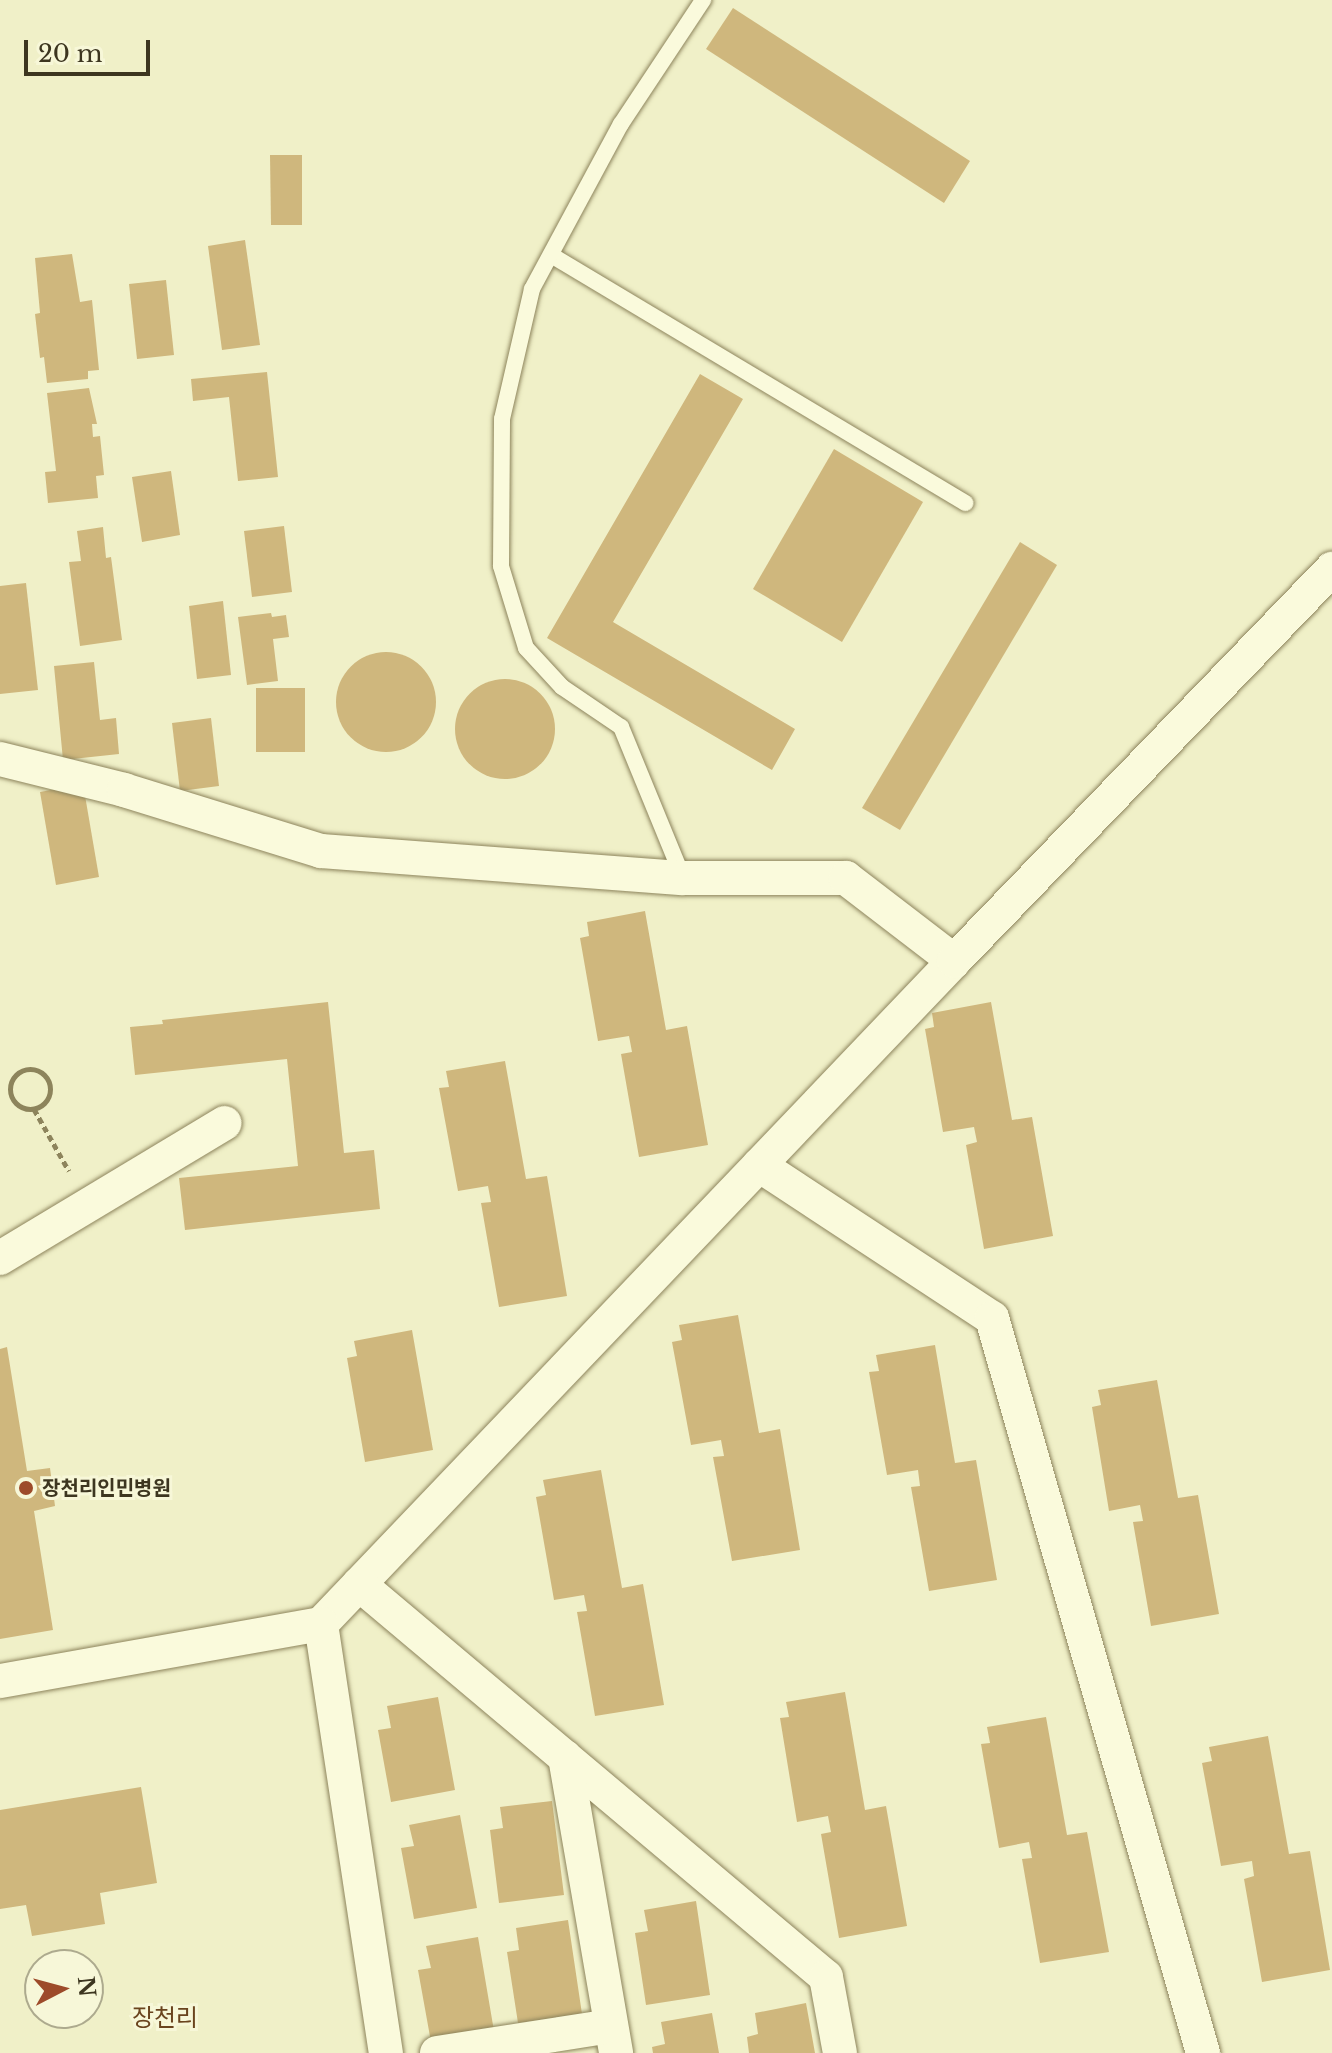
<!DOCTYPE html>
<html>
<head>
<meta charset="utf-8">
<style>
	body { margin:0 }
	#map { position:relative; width:1332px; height:2053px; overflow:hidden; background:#f0f0c8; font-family:"Libre Baskerville","Noto Sans KR",serif }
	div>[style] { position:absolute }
	.building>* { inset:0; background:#cfb77d }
	.round { border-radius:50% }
	.path>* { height:5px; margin-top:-2.5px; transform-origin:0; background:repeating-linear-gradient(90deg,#8d845c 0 6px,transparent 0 10px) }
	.path>.ring { margin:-2.5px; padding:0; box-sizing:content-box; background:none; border:5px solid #8d845c; border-radius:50% }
	.roads { filter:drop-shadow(0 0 2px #8d845c) drop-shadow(0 0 2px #8d845c) }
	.service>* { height:16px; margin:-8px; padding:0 8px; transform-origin:8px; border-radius:8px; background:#fafadc }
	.minor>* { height:34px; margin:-17px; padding:0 17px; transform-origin:17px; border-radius:17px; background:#fafadc }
	.dots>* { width:22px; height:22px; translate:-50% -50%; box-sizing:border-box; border:4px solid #f7f7d8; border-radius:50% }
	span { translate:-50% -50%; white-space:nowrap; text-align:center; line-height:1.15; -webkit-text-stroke:6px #f7f7d8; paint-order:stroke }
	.poi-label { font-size:20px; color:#3d3620; font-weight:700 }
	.left { translate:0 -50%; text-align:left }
	.quarter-label { font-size:24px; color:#6a441e }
	.north { position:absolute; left:24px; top:1949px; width:80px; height:80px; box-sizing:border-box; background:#f7f7d8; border:2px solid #adaa8e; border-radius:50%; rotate:84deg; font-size:22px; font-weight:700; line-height:32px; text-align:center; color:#3d3620 }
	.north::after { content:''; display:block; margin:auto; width:28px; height:36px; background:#9d4b2a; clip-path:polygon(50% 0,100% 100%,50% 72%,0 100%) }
	.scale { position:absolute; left:24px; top:40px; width:126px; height:36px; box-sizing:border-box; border:4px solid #3d3620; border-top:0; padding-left:10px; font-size:24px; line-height:28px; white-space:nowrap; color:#3d3620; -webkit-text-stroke:6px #f7f7d8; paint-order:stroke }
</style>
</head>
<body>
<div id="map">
	<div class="building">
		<i style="clip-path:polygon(733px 8px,970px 161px,944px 203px,706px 49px)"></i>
		<i style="clip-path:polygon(270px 155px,302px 155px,302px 225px,271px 225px)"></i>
		<i style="clip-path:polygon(245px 240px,260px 345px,222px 350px,208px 246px)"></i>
		<i style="clip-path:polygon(72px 254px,80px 302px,92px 300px,99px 370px,88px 371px,88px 379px,47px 383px,44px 357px,40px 358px,35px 314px,40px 313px,35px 258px)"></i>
		<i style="clip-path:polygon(166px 280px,174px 355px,137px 359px,129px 284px)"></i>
		<i style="clip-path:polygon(267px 372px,278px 477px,238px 481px,229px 397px,193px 401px,191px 379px)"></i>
		<i style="clip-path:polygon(700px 374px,743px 399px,613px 622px,795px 729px,772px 770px,547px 638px)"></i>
		<i style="clip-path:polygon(89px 388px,97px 424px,92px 424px,93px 437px,100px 436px,104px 475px,96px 476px,98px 498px,48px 503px,45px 472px,56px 471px,47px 393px)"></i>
		<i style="clip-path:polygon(834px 449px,923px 502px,842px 642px,753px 589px)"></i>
		<i style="clip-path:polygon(171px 471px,180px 535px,142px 542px,132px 477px)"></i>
		<i style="clip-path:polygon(284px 526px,292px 592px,252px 597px,244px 531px)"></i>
		<i style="clip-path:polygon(103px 527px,106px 558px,111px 557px,122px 640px,80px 646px,69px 562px,81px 561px,77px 531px)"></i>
		<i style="clip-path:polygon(1020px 542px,1057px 565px,900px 830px,862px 808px)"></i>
		<i style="clip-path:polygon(26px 583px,38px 690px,0 694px,0 586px)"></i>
		<i style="clip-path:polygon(223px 601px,231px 675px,197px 679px,189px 606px)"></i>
		<i style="clip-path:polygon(271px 613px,272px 617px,286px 615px,289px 637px,273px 639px,278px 681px,247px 685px,238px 617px)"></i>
		<i class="round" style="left:336px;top:652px;width:100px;height:100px"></i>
		<i style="clip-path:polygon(94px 662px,100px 720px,116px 718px,119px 754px,63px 760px,54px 666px)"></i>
		<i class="round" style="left:455px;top:679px;width:100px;height:100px"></i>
		<i style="clip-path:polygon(256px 688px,305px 688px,305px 752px,256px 752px)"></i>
		<i style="clip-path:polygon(211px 718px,219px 786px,180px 791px,172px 723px)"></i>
		<i style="clip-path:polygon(83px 784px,99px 877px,56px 885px,40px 792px)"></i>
		<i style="clip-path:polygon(645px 911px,666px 1030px,687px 1026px,708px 1145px,639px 1157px,621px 1054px,632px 1052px,629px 1036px,598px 1041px,580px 938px,589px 936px,587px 922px)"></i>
		<i style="clip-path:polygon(328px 1002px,344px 1153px,374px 1150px,380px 1209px,185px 1230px,179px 1178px,298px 1166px,287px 1059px,135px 1075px,130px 1027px,163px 1024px,162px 1020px)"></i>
		<i style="clip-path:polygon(991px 1002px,1012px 1120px,1032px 1117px,1053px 1236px,984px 1249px,966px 1145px,977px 1142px,974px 1127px,943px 1132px,925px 1029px,934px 1027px,932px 1013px)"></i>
		<i style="clip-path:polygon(505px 1061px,526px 1179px,547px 1176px,567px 1296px,499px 1307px,481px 1203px,491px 1202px,488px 1186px,458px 1191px,439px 1088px,449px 1087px,446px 1071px)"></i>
		<i style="clip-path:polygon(738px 1315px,759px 1433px,780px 1429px,800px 1550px,732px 1561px,713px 1457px,724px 1456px,721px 1440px,691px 1445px,672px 1342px,682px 1340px,679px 1325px)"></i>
		<i style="clip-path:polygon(412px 1330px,433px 1450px,365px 1462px,347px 1358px,357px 1356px,354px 1341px)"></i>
		<i style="clip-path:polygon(935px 1345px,955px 1463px,976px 1460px,997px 1580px,929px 1591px,911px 1487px,920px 1486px,918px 1470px,887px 1475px,869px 1372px,879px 1371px,876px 1355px)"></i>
		<i style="clip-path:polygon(7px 1347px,27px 1471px,50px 1468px,55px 1506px,34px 1511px,53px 1630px,0 1639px,0 1349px)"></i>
		<i style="clip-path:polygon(1157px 1380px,1178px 1498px,1198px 1495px,1219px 1614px,1151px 1626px,1133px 1522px,1143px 1521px,1140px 1505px,1109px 1511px,1092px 1407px,1101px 1405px,1098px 1390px)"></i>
		<i style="clip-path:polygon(601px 1470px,622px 1588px,643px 1584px,664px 1705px,595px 1716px,577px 1612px,587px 1611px,584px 1595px,554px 1600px,536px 1497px,546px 1495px,543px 1480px)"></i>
		<i style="clip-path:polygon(845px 1692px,865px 1810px,886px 1806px,907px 1926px,839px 1938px,821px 1834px,831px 1832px,828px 1816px,797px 1822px,780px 1718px,789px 1717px,786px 1702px)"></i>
		<i style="clip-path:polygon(438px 1697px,455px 1790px,391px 1802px,378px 1730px,391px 1728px,387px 1706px)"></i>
		<i style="clip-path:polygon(1046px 1717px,1067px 1835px,1087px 1832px,1109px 1952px,1040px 1963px,1022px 1859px,1032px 1858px,1029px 1842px,999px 1848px,981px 1744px,990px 1743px,987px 1727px)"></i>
		<i style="clip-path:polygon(1268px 1736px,1289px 1854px,1310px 1851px,1330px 1970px,1262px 1982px,1244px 1879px,1254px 1876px,1252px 1861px,1221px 1866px,1202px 1763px,1212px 1761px,1209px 1747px)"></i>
		<i style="clip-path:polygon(141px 1787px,157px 1883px,100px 1893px,105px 1924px,32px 1936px,26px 1905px,0 1909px,0 1810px)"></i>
		<i style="clip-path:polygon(552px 1801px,564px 1895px,499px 1903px,490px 1830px,503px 1828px,500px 1807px)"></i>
		<i style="clip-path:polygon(460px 1815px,477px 1908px,414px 1919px,401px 1848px,414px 1846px,409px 1825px)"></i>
		<i style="clip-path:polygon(696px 1901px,710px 1995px,646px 2005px,635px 1933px,648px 1931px,644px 1910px)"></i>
		<i style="clip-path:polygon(568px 1920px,582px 2014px,518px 2023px,507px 1952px,519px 1950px,516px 1928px)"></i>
		<i style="clip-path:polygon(478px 1937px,494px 2031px,431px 2042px,418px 1970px,431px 1968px,426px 1946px)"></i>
		<i style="clip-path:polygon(806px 2003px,815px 2053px,749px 2053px,747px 2037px,758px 2034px,755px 2013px)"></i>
		<i style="clip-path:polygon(712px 2013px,719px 2053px,653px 2053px,652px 2047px,665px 2044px,661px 2022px)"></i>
	</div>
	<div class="path">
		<i class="ring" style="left:10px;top:1069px;width:35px;height:35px"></i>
		<i style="left:34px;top:1109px;width:71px;rotate:60.6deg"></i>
	</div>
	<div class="roads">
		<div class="service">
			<i style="left:551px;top:255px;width:483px;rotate:30.9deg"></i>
			<i style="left:683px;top:878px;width:163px;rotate:-112.3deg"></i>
			<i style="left:621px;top:727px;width:71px;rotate:-145.9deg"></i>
			<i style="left:562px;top:687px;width:53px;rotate:-132.7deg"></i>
			<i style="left:526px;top:648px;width:86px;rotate:-107deg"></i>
			<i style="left:501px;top:566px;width:147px;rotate:-89.6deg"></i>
			<i style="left:502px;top:419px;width:133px;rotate:-77deg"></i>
			<i style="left:532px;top:289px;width:187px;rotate:-61.7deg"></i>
			<i style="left:621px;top:124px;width:149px;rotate:-56.5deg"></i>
		</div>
		<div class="minor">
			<i style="left:0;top:759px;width:128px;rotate:14deg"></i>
			<i style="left:124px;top:790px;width:206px;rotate:17.2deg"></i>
			<i style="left:321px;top:851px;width:363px;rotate:4.3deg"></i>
			<i style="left:683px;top:878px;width:163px"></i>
			<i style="left:846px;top:878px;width:136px;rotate:37.5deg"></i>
			<i style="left:954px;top:961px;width:917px;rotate:133.67deg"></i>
			<i style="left:321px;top:1624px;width:326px;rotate:169.9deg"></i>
			<i style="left:954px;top:961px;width:545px;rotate:-46.04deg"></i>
			<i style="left:759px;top:1165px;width:279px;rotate:33.3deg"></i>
			<i style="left:992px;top:1318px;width:765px;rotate:73.98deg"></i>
			<i style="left:0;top:1258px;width:262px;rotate:-31deg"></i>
			<i style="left:359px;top:1584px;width:610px;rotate:40.08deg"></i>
			<i style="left:826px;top:1977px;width:77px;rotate:79.6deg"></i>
			<i style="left:321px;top:1624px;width:434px;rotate:81.4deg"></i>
			<i style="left:565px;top:1757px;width:300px;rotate:80.2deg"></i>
			<i style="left:437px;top:2053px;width:176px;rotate:-8.8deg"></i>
		</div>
	</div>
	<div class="dots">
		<i style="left:26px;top:1488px;background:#9d4b2a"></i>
	</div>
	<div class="poi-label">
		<span class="left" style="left:42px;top:1488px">장천리인민병원</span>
	</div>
	<div class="quarter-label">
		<span style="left:165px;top:2018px">장천리</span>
	</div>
	<div class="north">N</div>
	<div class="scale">20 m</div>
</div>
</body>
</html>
